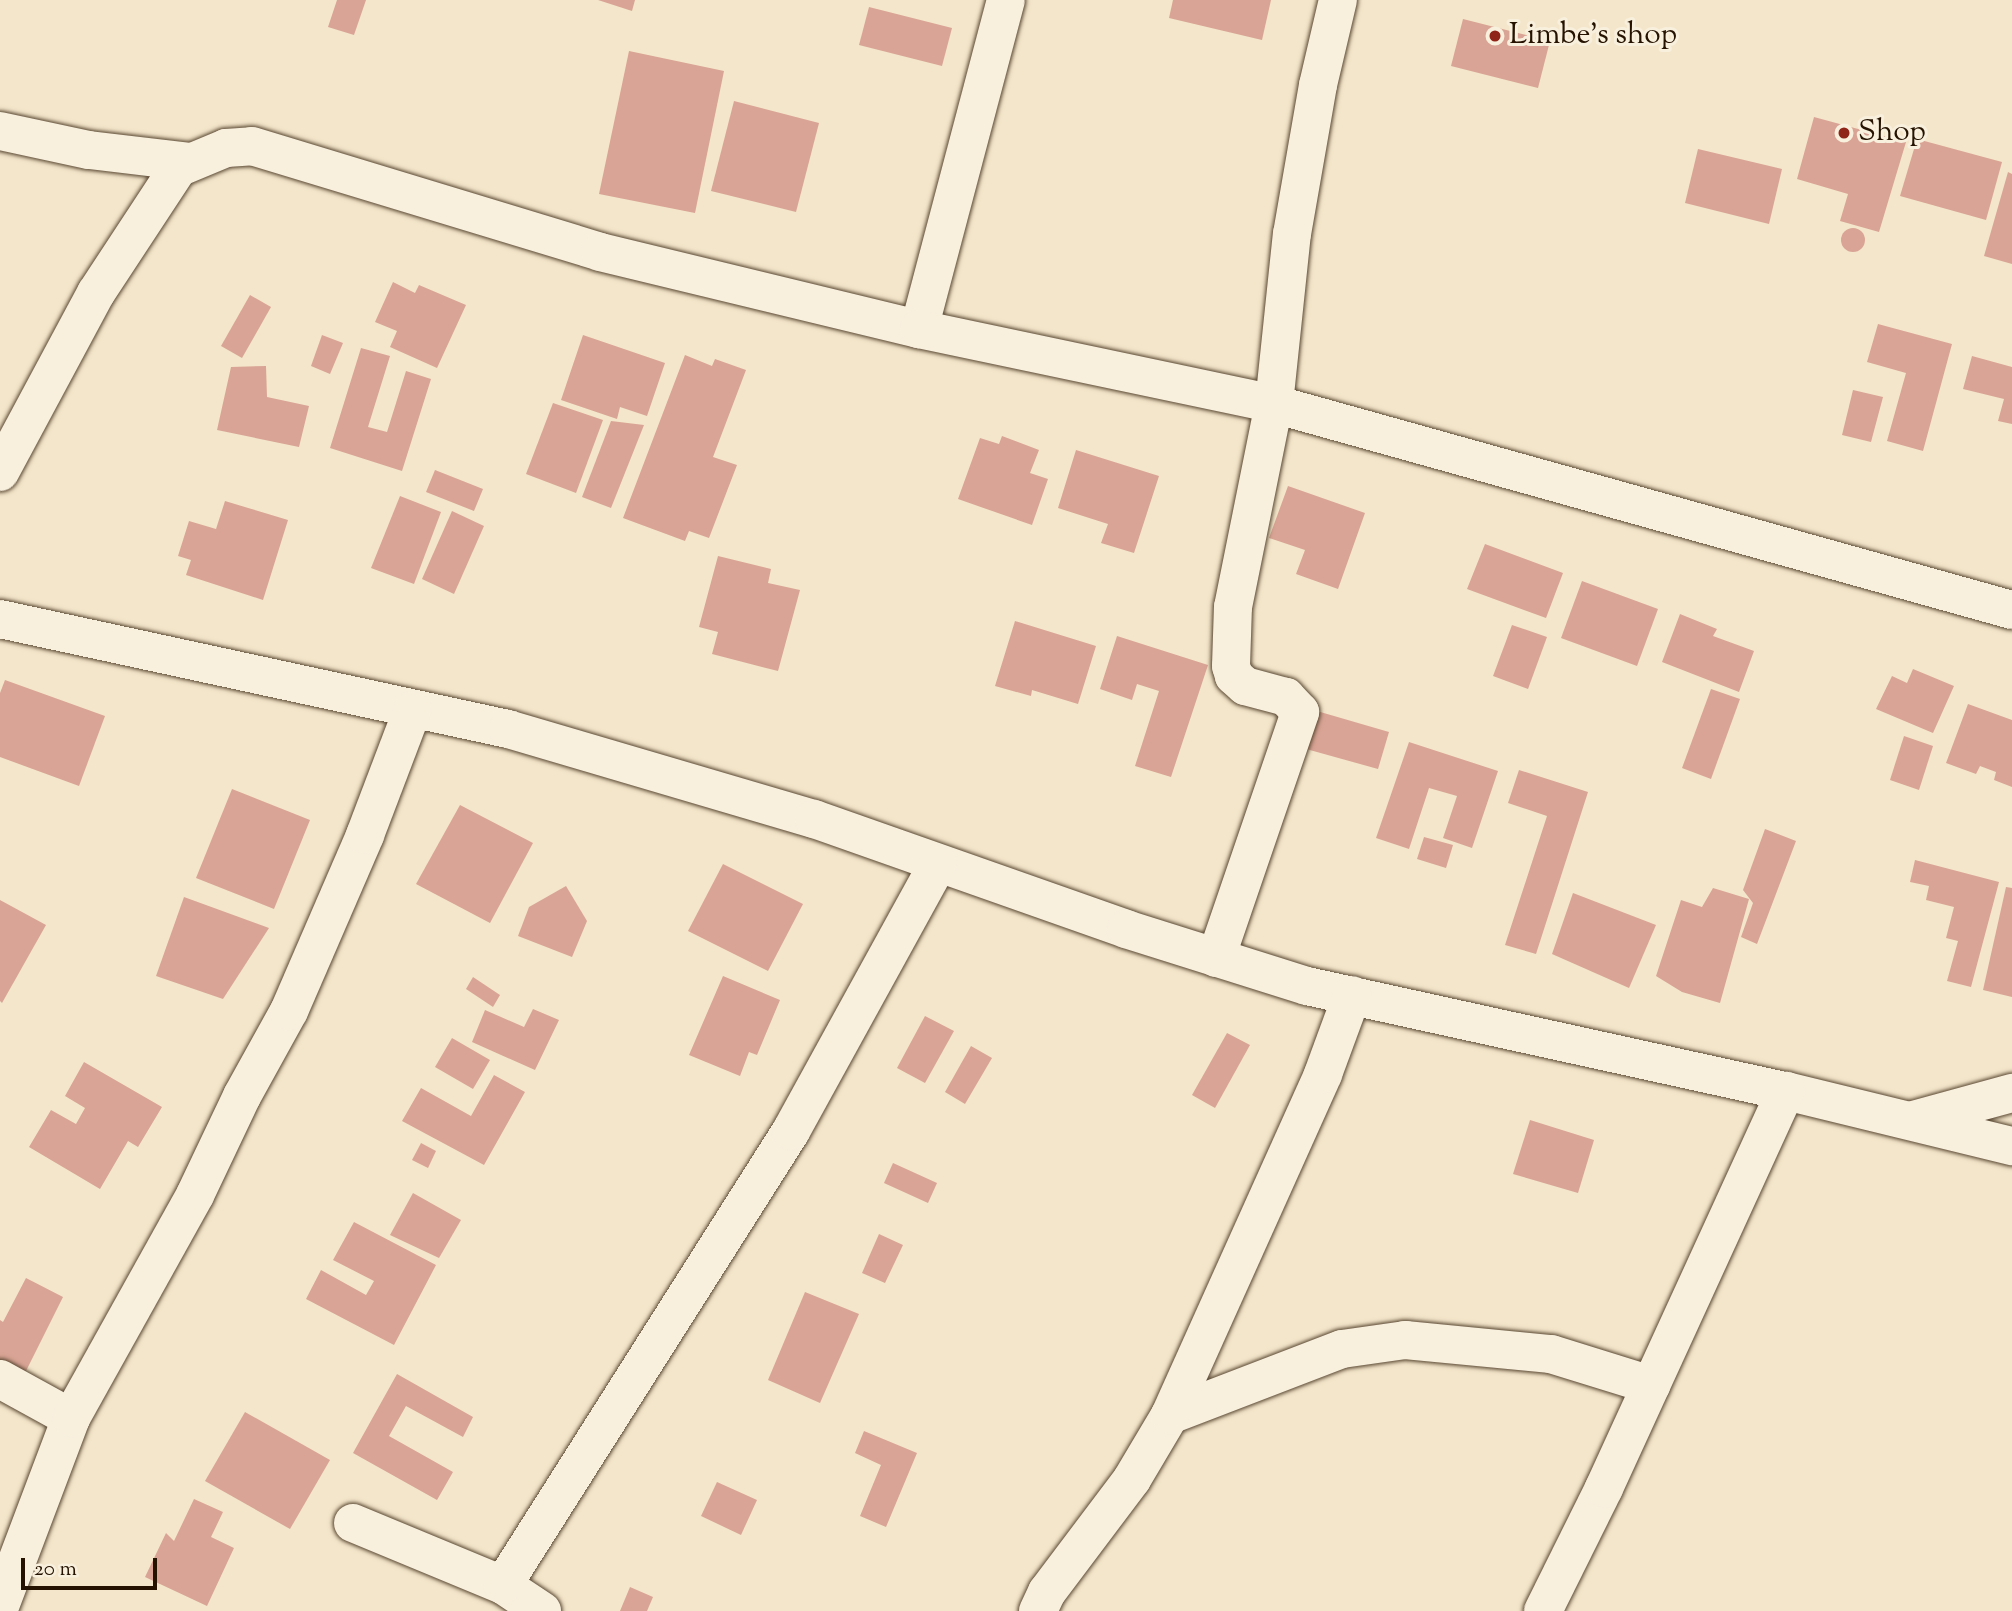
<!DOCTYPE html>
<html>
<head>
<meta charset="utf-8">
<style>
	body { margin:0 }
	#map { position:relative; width:2012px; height:1611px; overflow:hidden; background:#f4e6ca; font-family:"Sorts Mill Goudy",serif }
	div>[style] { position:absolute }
	.building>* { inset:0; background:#d9a495 }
	.round { border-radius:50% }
	.roads { filter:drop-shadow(0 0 2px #594732) drop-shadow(0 0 2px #594732) }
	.minor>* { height:38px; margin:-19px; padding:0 19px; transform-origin:19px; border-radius:19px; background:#f8efdd }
	.dots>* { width:19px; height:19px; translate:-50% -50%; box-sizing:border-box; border:4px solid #f8efdd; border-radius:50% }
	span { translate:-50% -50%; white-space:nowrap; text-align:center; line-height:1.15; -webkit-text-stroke:6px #f8efdd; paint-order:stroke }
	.poi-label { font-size:30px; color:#251200 }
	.left { translate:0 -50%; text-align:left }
	.scale { position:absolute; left:21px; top:1558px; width:136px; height:32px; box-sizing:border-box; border:4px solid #251200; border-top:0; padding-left:9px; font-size:21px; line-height:24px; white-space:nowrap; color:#251200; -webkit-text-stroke:5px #f8efdd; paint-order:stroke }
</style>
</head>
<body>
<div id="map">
	<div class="building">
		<i style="clip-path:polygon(337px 0,366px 0,354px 35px,328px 27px)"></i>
		<i style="clip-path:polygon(598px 0,635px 0,632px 11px)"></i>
		<i style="clip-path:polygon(1173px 0,1271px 0,1262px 40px,1169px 18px)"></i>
		<i style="clip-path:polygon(869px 7px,952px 28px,942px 66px,859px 45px)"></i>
		<i style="clip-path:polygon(1463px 19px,1550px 41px,1538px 88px,1451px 66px)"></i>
		<i style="clip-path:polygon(629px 51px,724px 71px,695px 213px,599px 194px)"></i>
		<i style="clip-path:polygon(734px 101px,819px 123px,796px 212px,711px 191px)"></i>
		<i style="clip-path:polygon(1814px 117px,1906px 142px,1879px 232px,1840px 221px,1848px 194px,1797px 179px)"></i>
		<i style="clip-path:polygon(1917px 139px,2002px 162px,1986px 220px,1900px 196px)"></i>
		<i style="clip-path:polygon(1698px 149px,1782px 169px,1769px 224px,1685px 203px)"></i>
		<i style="clip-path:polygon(2008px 172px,2012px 174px,2012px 264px,1984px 256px)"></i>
		<i class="round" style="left:1841px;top:228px;width:24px;height:24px"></i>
		<i style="clip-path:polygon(393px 282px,415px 293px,419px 285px,466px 305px,437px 368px,390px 347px,397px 331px,375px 322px)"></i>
		<i style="clip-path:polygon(250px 295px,271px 307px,242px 358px,221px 346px)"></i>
		<i style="clip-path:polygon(1878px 324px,1952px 344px,1923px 451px,1887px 441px,1906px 373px,1867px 362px)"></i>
		<i style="clip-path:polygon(322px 335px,343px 343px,330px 374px,311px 366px)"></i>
		<i style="clip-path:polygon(583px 335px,665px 363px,647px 416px,620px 407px,617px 419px,561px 400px)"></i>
		<i style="clip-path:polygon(361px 348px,390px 356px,368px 427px,387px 432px,406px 371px,431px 379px,402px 471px,330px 448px)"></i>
		<i style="clip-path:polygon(685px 355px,712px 366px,715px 359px,746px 370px,713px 457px,737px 465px,709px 538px,689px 531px,685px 541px,623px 518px)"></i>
		<i style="clip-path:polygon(1972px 356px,2012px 367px,2012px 424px,1998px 421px,2004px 399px,1963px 389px)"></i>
		<i style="clip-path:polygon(266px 366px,267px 397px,309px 406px,299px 447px,217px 430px,231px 367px)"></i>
		<i style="clip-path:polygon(1853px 390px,1883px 397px,1871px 442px,1842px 435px)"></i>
		<i style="clip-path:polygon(553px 403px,603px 420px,576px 493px,526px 474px)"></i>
		<i style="clip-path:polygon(611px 421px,644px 425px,611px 508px,582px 497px)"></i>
		<i style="clip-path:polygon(1002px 436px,1039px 450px,1030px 473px,1048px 479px,1032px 525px,958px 499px,980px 438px,999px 444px)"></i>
		<i style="clip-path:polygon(1076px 450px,1159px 476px,1134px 553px,1101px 543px,1108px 524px,1058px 508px)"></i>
		<i style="clip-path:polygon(435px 470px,483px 489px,474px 511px,426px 492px)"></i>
		<i style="clip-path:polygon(1288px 486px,1365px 513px,1338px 589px,1296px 574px,1305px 550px,1269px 538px)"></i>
		<i style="clip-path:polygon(400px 496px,441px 512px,414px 584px,371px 568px)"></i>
		<i style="clip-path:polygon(225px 501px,288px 520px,263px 600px,186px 575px,191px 560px,178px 556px,189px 521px,216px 529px)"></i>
		<i style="clip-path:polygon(452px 511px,484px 526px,454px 594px,422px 579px)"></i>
		<i style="clip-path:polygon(1485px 544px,1563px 573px,1546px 618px,1467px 589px)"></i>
		<i style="clip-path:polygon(718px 556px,771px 569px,768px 583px,800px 590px,778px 671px,712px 654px,718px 632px,699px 627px)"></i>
		<i style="clip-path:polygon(1582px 581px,1658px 609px,1637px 666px,1561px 638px)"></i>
		<i style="clip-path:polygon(1680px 614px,1717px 629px,1713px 636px,1754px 651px,1739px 692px,1662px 662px)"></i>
		<i style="clip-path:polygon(1015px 621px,1096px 646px,1078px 704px,1032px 690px,1031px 696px,995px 686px)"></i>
		<i style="clip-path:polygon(1512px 625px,1547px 637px,1528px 689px,1493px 676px)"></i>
		<i style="clip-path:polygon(1117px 636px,1208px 665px,1171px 777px,1135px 766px,1159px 691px,1137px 684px,1132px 700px,1100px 689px)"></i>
		<i style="clip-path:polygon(1913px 669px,1954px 686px,1933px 733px,1876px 709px,1892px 676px,1907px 683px)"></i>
		<i style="clip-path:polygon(5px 680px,105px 716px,79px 786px,0 757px,0 693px)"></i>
		<i style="clip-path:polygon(1711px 689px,1740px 699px,1711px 779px,1682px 768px)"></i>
		<i style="clip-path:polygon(1968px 704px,2012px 720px,2012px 787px,1994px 780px,1996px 772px,1980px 766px,1976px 774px,1946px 763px)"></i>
		<i style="clip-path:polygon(1310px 709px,1389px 732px,1378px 769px,1299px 747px)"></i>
		<i style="clip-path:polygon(1904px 736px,1933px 746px,1919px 790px,1890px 780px)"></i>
		<i style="clip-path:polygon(1409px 742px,1498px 771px,1472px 848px,1443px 838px,1457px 796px,1429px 788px,1409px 849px,1376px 838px)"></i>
		<i style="clip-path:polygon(1519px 770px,1588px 792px,1536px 954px,1505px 945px,1547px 816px,1508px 803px)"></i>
		<i style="clip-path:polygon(232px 789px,310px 820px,274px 909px,196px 878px)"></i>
		<i style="clip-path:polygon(460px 805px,533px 843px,490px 923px,416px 884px)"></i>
		<i style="clip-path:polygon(1765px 829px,1796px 841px,1757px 944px,1741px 937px,1753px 903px,1743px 890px)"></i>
		<i style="clip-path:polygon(1424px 837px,1453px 845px,1446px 868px,1417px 859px)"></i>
		<i style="clip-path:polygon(1915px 860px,1999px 882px,1971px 987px,1947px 981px,1958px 941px,1946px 938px,1954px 907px,1926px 900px,1929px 886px,1910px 882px)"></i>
		<i style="clip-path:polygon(723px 864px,803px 904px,768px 971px,688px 931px)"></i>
		<i style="clip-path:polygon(566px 886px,587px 921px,572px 957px,518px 936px,529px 907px)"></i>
		<i style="clip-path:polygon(2006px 887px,2012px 888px,2012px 997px,1983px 990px)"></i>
		<i style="clip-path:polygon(1713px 888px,1749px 899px,1720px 1003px,1682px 992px,1656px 976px,1681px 900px,1702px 907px)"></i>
		<i style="clip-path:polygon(1573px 893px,1656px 925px,1629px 988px,1552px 954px)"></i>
		<i style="clip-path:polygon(184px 897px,269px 928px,223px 999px,156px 976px)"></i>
		<i style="clip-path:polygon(0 900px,46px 925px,2px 1003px,0 1001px)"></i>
		<i style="clip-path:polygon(723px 976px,780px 1000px,757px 1055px,749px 1052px,740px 1076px,689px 1055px)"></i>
		<i style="clip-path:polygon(473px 977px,500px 995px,493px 1007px,466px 989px)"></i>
		<i style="clip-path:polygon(533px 1009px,559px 1020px,535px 1070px,472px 1042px,485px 1010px,524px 1027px)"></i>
		<i style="clip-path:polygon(925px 1016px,954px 1031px,925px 1083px,897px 1068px)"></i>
		<i style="clip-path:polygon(1227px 1033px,1250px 1045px,1215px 1108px,1192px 1095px)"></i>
		<i style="clip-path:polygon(452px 1038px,490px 1060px,473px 1089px,435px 1067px)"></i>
		<i style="clip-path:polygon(971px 1046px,992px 1058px,965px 1104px,945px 1092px)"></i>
		<i style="clip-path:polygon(84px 1062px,162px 1107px,138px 1147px,128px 1141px,100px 1189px,29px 1147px,51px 1110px,76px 1124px,85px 1108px,65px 1096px)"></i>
		<i style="clip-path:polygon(494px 1075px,525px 1092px,484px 1165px,402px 1121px,421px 1088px,471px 1116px)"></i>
		<i style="clip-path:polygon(1530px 1120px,1594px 1140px,1578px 1193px,1513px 1174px)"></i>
		<i style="clip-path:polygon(421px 1143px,436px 1151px,428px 1168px,412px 1160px)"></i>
		<i style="clip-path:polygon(893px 1163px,937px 1183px,928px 1203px,884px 1183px)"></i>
		<i style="clip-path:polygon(413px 1193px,461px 1220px,439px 1258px,390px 1235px)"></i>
		<i style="clip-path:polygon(354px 1222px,436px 1265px,394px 1345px,306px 1299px,321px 1270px,366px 1295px,374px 1281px,333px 1260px)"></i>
		<i style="clip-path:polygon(879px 1234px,903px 1245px,885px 1283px,862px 1273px)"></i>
		<i style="clip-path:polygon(26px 1278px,63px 1297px,25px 1373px,0 1361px,0 1320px,3px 1322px)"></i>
		<i style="clip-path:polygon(805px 1292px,859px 1314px,820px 1403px,768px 1380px)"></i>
		<i style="clip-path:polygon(397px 1374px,473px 1417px,463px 1437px,406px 1406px,389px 1436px,453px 1472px,437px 1500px,353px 1453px)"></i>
		<i style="clip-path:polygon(245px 1412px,330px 1460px,290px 1529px,205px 1481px)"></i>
		<i style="clip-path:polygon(864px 1431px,917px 1453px,886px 1527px,860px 1516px,881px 1465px,855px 1453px)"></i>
		<i style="clip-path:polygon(717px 1482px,757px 1500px,741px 1535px,701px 1516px)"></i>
		<i style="clip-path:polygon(194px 1499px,223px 1512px,211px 1537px,234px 1548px,207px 1606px,145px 1577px,166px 1533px,174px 1541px)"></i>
		<i style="clip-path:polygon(630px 1587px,653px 1597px,647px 1611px,620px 1611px)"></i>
	</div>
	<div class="roads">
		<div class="minor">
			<i style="left:0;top:131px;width:91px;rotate:12.1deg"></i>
			<i style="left:89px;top:150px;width:101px;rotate:6.8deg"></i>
			<i style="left:919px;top:329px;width:340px;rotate:-75.2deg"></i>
			<i style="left:0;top:472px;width:203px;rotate:-61.8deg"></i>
			<i style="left:96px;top:293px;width:149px;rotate:-56.7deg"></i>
			<i style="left:178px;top:168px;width:52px;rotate:-22.6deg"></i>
			<i style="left:226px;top:148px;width:26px;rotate:-4deg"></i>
			<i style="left:252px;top:146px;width:364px;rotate:16.9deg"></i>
			<i style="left:600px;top:252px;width:328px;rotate:13.6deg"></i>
			<i style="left:919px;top:329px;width:363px;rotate:11.9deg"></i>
			<i style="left:1274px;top:404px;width:766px;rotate:15.6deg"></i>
			<i style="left:0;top:619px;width:520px;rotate:12.22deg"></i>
			<i style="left:508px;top:729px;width:319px;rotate:16.4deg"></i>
			<i style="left:814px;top:819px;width:331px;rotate:19.4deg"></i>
			<i style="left:1126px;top:929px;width:190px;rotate:17.5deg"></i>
			<i style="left:1307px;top:986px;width:490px;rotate:12.4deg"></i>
			<i style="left:1786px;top:1091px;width:233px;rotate:13.7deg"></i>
			<i style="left:1216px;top:958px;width:260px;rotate:-71.1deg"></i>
			<i style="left:1300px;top:712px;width:21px;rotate:-133deg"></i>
			<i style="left:1286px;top:697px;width:42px;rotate:-165deg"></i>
			<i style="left:1245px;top:686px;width:15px;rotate:-138deg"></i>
			<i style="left:1234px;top:676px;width:10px;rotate:-107deg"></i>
			<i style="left:1231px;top:666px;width:59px;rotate:-88.1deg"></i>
			<i style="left:1233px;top:607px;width:207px;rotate:-78.6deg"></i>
			<i style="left:1274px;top:404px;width:171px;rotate:-84deg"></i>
			<i style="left:1292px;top:234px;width:151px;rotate:-80.1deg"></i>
			<i style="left:1318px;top:85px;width:87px;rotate:-76.8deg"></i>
			<i style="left:1913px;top:1120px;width:103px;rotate:-15.3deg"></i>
			<i style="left:0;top:1379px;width:81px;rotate:28.8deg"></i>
			<i style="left:1170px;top:1415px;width:184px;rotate:-21deg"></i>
			<i style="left:1342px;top:1349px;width:64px;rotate:-8.1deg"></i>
			<i style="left:1405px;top:1340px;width:147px;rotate:5.5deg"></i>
			<i style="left:1551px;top:1354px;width:105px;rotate:17.2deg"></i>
			<i style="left:353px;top:1523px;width:162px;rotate:22.5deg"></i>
			<i style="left:503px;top:1585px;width:47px;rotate:33.7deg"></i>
			<i style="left:503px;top:1585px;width:538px;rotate:-57.61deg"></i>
			<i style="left:791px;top:1131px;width:305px;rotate:-61.2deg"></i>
			<i style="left:0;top:1606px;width:201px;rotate:-69.3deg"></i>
			<i style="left:71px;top:1418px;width:255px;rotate:-60.9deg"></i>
			<i style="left:195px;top:1195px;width:110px;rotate:-64.6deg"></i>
			<i style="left:242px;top:1096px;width:97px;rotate:-61.1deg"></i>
			<i style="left:289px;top:1011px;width:192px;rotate:-66.6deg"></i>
			<i style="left:365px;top:835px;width:133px;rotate:-69.2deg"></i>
			<i style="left:1038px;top:1611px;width:21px;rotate:-65deg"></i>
			<i style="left:1047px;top:1592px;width:141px;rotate:-53deg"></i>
			<i style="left:1132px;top:1479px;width:74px;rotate:-59.3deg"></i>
			<i style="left:1170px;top:1415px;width:374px;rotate:-65.8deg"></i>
			<i style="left:1323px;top:1074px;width:84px;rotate:-69.8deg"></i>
			<i style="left:1543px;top:1611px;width:137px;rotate:-63.6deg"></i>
			<i style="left:1604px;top:1488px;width:437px;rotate:-65.4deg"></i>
		</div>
	</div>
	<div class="dots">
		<i style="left:1495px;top:36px;background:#8f2418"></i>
		<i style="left:1844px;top:133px;background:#8f2418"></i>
	</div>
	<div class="poi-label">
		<span class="left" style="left:1509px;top:36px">Limbe's shop</span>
		<span class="left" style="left:1858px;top:133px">Shop</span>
	</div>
	<div class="scale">20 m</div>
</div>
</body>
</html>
